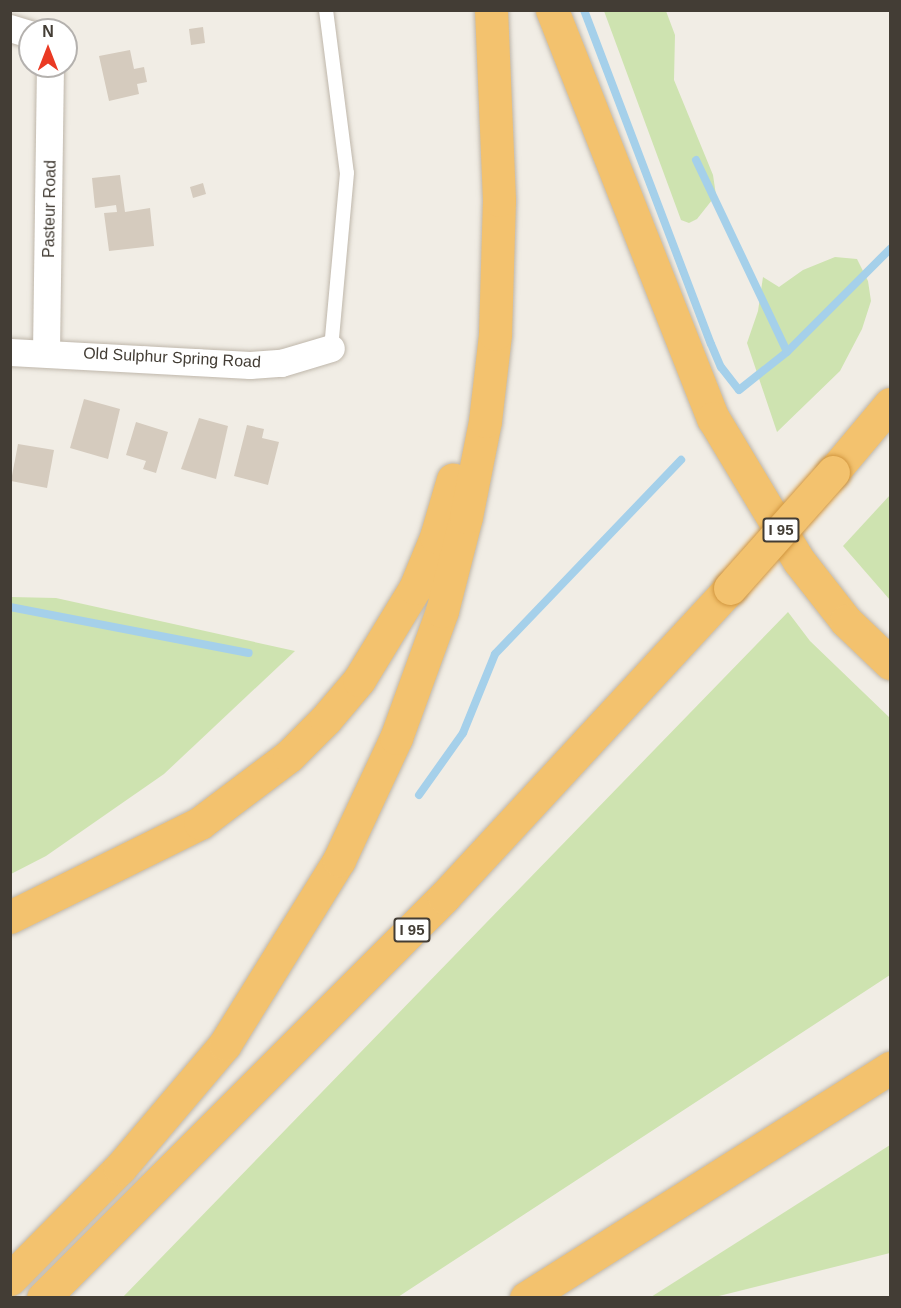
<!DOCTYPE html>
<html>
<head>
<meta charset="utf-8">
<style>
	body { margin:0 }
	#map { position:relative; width:901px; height:1308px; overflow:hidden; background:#f1ede5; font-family:Arial,sans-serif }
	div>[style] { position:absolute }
	.green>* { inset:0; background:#cee3b0 }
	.stream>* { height:8px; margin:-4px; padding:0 4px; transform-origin:4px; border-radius:4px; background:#a5d0ea }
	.building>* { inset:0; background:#d5cbbe }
	.secondary-tunnel>* { height:33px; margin-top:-16.5px; transform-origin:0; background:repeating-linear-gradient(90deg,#cecac2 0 33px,transparent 0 49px) }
	.roads { filter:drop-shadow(0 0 2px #bfb7ab) drop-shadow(0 0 2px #bfb7ab) }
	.service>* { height:14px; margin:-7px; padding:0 7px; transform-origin:7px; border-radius:7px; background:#fff }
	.minor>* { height:27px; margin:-13.5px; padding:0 13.5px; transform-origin:13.5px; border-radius:13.5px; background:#fff }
	.motorway>* { height:33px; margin:-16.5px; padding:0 16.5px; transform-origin:16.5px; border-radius:16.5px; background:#f3c26e }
	.bridges { filter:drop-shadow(0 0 2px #d1963f) drop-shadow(0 0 2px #d1963f) }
	.motorway-bridge>* { height:33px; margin:-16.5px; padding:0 16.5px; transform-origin:16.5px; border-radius:16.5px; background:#f3c26e }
	span { translate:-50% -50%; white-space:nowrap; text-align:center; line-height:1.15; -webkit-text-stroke:6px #fff; paint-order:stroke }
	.shield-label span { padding:2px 4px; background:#fff; border:2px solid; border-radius:4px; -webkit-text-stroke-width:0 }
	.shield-label { font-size:15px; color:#433d35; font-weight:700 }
	.street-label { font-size:16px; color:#433d35 }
	.frame { position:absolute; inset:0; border:12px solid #433d35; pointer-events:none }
	.north { position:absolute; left:18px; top:18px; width:60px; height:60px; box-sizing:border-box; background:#fff; border:2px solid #b4b1ae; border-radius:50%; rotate:0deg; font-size:16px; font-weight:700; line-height:24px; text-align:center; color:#433d35 }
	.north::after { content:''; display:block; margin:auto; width:21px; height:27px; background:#ea3a23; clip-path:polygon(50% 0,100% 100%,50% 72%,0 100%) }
</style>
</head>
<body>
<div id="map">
	<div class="green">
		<i style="clip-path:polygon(604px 11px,666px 11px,675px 35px,674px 80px,713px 175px,716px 195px,697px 219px,689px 223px,681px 220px)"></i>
		<i style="clip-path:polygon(835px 257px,857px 259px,868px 281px,871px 301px,862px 329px,840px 371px,777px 432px,747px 343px,758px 311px,763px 277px,779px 287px,803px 270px)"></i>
		<i style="clip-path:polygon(890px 495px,890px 600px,843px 546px)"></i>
		<i style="clip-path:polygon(11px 597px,56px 598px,295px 651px,164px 774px,46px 856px,11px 874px)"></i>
		<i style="clip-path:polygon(788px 612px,810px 641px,890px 718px,890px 975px,398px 1297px,123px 1297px)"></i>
		<i style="clip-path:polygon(890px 1145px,890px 1253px,715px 1297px,651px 1297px)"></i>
	</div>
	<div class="stream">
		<i style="left:584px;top:10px;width:357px;rotate:69.2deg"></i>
		<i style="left:711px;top:344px;width:25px;rotate:67deg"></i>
		<i style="left:721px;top:367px;width:29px;rotate:52deg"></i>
		<i style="left:739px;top:390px;width:61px;rotate:-38.4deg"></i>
		<i style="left:787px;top:352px;width:146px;rotate:-45deg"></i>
		<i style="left:696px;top:160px;width:212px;rotate:64.6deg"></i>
		<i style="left:10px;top:607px;width:243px;rotate:10.9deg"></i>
		<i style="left:419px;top:795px;width:76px;rotate:-54.6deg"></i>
		<i style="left:463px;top:733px;width:85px;rotate:-67.9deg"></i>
		<i style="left:495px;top:654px;width:269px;rotate:-46.2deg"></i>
	</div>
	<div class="building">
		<i style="clip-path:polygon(203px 27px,205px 43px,191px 45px,189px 29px)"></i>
		<i style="clip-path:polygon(130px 50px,134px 69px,144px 67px,147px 82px,137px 84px,139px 94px,109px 101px,99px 56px)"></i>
		<i style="clip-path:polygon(120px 175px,125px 212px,150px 208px,154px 246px,109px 251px,104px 213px,117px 212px,116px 205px,95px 208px,92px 178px)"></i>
		<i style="clip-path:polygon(203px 183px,206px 194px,193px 198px,190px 187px)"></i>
		<i style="clip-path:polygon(84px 399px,120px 409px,108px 459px,70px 448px)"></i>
		<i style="clip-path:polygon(199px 418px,228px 426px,216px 479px,181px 469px)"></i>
		<i style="clip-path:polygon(136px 422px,168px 432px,156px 473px,143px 469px,146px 461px,126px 455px)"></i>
		<i style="clip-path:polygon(247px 425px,264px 429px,262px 438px,279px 442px,268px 485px,234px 476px)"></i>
		<i style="clip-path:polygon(18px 444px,54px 450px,47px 488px,11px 481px)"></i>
	</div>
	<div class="secondary-tunnel">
		<i style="left:10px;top:1295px;width:5px;rotate:37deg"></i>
	</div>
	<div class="roads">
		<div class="service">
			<i style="left:326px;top:10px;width:164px;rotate:82.7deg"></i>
			<i style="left:347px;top:173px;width:176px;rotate:95.2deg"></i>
		</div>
		<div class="minor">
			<i style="left:10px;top:28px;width:21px;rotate:17deg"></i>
			<i style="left:46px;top:351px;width:285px;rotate:-89.2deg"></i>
			<i style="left:10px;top:352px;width:240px;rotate:3.1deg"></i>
			<i style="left:250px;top:365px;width:31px;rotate:-4deg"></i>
			<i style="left:281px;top:363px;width:52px;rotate:-16.7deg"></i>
		</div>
		<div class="motorway">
			<i style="left:552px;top:10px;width:439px;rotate:68.5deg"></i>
			<i style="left:713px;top:418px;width:167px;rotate:59deg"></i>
			<i style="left:799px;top:561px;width:76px;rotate:51.9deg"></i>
			<i style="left:846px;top:621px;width:61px;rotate:43.7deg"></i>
			<i style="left:833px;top:472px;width:89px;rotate:-50deg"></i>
			<i style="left:10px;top:917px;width:212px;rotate:-26.3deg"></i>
			<i style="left:200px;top:823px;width:111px;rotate:-37deg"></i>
			<i style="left:289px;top:756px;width:52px;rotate:-45deg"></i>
			<i style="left:326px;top:719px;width:51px;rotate:-49.8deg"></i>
			<i style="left:359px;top:680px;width:108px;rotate:-58.7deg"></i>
			<i style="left:415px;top:588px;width:55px;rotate:-67.6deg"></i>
			<i style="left:436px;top:537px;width:60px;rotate:-73.7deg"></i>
			<i style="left:10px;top:1279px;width:156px;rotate:-45.3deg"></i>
			<i style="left:120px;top:1168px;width:162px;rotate:-49.7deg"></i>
			<i style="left:225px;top:1044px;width:216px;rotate:-58.2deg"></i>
			<i style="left:339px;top:860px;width:135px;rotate:-65deg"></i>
			<i style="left:396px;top:738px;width:135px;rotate:-70.1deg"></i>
			<i style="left:442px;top:611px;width:97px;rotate:-75.7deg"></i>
			<i style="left:466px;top:517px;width:98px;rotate:-78.8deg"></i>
			<i style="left:485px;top:421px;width:88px;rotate:-83.4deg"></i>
			<i style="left:495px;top:334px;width:134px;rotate:-88.3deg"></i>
			<i style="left:499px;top:200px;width:190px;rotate:-92.4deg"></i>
			<i style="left:43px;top:1298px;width:567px;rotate:-45deg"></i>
			<i style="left:444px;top:897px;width:421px;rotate:-47.2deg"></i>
			<i style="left:526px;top:1298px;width:431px;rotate:-32.3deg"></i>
		</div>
	</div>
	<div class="bridges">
		<div class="motorway-bridge">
			<i style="left:730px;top:588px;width:155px;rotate:-48.4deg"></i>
		</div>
	</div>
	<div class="shield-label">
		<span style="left:781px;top:530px">I 95</span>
		<span style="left:412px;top:930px">I 95</span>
	</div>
	<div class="street-label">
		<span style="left:50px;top:209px;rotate:-89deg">Pasteur Road</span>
		<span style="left:172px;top:358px;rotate:3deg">Old Sulphur Spring Road</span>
	</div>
	<div class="frame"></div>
	<div class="north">N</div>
</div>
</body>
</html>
